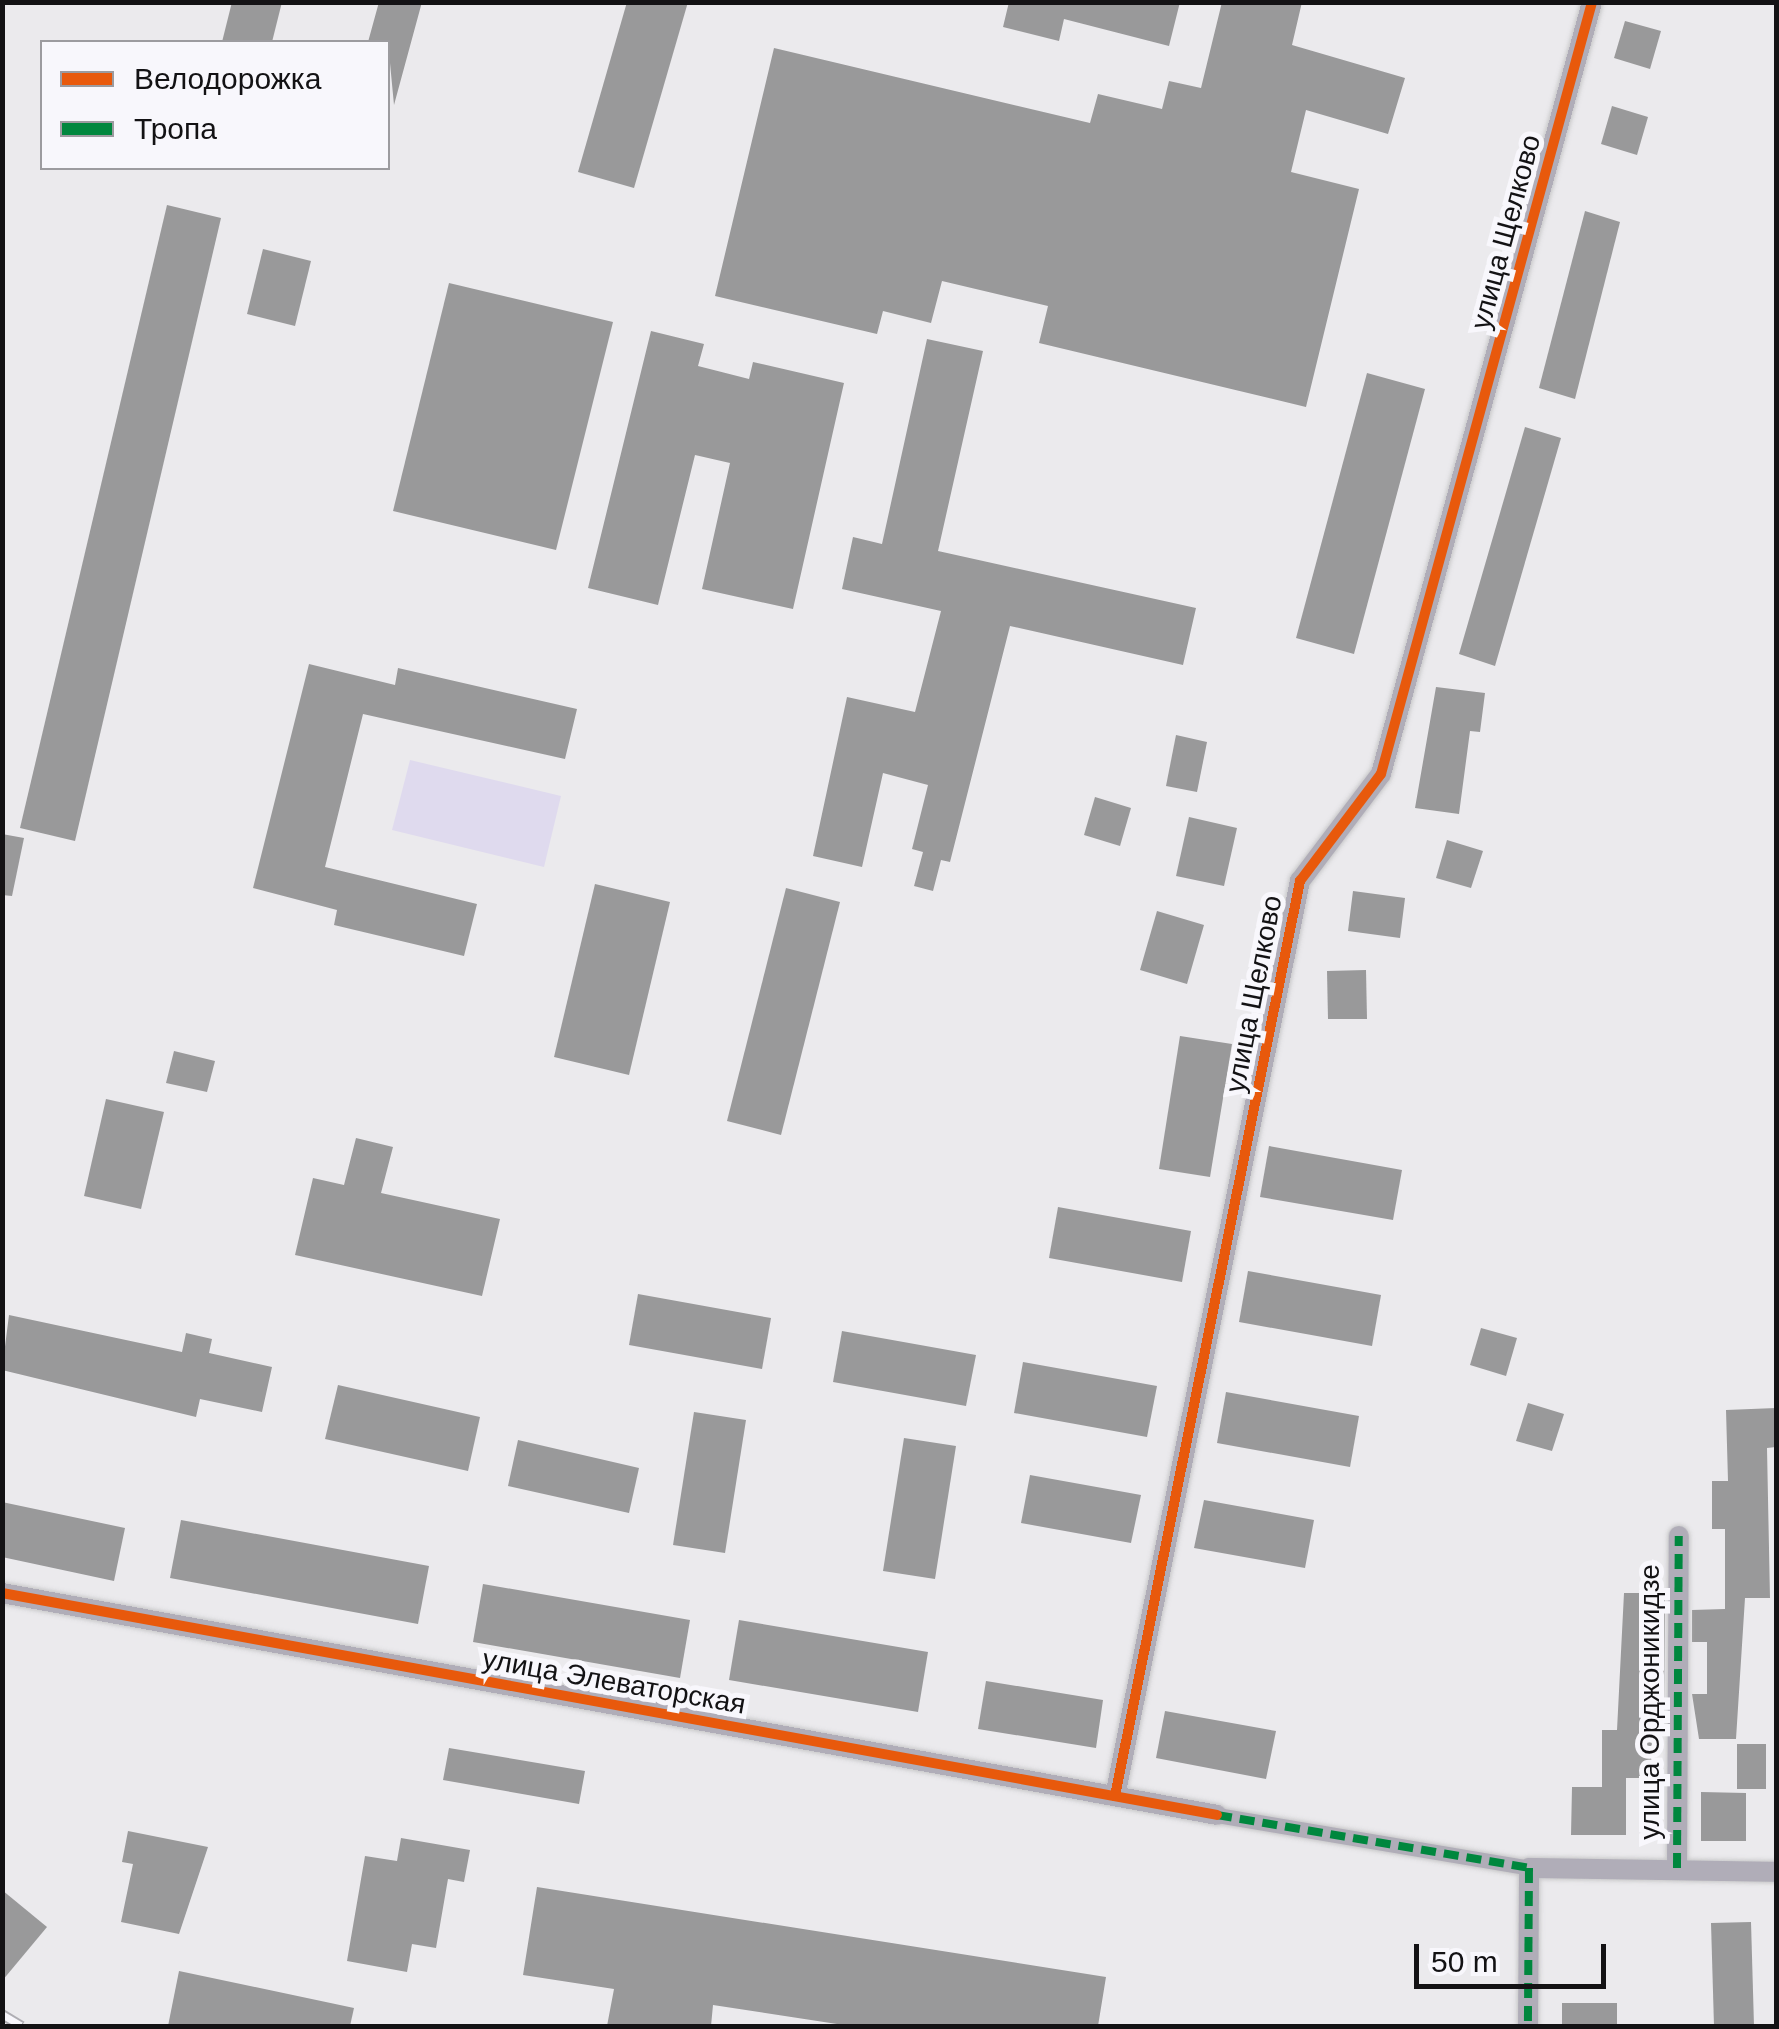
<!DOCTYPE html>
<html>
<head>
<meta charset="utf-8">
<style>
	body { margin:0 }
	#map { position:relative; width:1779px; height:2029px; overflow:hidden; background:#ebeaed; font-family:Helvetica,sans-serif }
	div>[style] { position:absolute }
	.green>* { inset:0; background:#dfdaee }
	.building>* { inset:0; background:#99999a }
	.roads { filter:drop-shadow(0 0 2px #c8c8c9) drop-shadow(0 0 2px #c8c8c9) }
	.pedestrian>* { height:15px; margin:-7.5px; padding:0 7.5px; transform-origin:7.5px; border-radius:7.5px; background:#b0adb8 }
	.minor>* { height:20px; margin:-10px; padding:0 10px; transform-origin:10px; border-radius:10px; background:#b0adb8 }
	.rail>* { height:11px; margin-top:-5.5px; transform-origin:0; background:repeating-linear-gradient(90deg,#f8f7fc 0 22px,#afaeb4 0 44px); box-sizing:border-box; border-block:2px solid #afaeb4 }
	.quiet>* { height:8px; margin-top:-4px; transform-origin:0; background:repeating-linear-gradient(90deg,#00873e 0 15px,transparent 0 23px) }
	.cycleway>* { height:10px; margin:-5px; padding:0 5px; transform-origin:5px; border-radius:5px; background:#e8590c }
	span { translate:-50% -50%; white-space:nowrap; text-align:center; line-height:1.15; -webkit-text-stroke:10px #f8f7fc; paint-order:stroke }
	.street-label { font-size:28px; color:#131214 }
	.frame { position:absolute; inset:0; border:5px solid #131214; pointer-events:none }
	.legend { position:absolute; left:40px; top:40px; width:350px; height:130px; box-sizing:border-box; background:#f8f7fc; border:2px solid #9c9b9f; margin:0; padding:12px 18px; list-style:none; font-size:30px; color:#131214 }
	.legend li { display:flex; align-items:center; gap:20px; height:50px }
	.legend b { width:50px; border:2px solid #9c9b9f }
	.scale { position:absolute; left:1414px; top:1944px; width:192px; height:45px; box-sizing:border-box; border:5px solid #131214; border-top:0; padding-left:12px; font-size:30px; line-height:35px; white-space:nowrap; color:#131214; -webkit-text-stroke:8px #f8f7fc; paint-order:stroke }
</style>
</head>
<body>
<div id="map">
	<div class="green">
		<i style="clip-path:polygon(410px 760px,561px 796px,544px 867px,392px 830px)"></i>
	</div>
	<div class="building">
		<i style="clip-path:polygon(232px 2px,282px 2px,272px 42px,222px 42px)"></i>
		<i style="clip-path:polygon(379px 2px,422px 2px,394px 105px,388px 42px,368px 42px)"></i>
		<i style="clip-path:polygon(627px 2px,688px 2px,634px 188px,578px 172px)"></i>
		<i style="clip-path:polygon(1009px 2px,1180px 2px,1169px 46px,1064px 19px,1059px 41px,1003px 27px)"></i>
		<i style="clip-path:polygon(1222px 2px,1302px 2px,1292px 45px,1405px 78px,1388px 134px,1306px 110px,1291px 172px,1359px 189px,1306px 407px,1039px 343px,1048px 306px,942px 281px,931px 323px,883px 311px,877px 334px,715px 296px,774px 48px,1090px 123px,1098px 94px,1162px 109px,1169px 81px,1201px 88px)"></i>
		<i style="clip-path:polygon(1625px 21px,1661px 31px,1650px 69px,1614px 58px)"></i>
		<i style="clip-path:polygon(1612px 106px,1648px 117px,1637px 155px,1601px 144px)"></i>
		<i style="clip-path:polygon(167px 205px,221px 218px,75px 841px,20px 828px)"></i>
		<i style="clip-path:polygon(1585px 211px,1620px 222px,1575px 399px,1539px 388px)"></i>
		<i style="clip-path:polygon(263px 249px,311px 261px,295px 326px,247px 314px)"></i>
		<i style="clip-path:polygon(449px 283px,613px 322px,556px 550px,393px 511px)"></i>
		<i style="clip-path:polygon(651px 331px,704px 344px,698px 366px,749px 379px,753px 362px,844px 383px,793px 609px,702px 589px,730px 463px,695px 455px,658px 605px,588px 588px)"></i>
		<i style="clip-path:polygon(927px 339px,983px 351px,938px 551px,1196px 608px,1183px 665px,1010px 626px,950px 862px,941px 860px,933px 891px,914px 886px,923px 852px,912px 849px,928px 785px,883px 773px,862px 867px,813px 856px,847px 697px,915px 712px,941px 611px,842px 589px,853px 537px,882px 544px)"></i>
		<i style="clip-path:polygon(1367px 373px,1425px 389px,1354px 654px,1296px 638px)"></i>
		<i style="clip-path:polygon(1525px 427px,1561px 438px,1495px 666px,1459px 654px)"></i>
		<i style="clip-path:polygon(309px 664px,395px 685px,398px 668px,577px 709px,565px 759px,363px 714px,325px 867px,477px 904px,464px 956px,334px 925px,337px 910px,253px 888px)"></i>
		<i style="clip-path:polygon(1436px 687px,1485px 693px,1480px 732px,1470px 731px,1459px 814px,1415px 808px)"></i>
		<i style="clip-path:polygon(1176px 735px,1207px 742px,1197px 792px,1166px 786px)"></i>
		<i style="clip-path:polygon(1095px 797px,1131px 808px,1120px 846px,1084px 835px)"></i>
		<i style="clip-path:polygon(1189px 817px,1237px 828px,1224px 886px,1176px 876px)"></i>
		<i style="clip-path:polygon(2px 834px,24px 838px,12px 896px,2px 895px)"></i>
		<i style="clip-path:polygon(1447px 840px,1483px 851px,1471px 888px,1436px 878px)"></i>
		<i style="clip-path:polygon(595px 884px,670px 902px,629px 1075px,554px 1057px)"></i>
		<i style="clip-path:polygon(786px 888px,840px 902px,781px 1135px,727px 1121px)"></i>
		<i style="clip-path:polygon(1353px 891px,1405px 898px,1400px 938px,1348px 931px)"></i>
		<i style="clip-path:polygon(1157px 911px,1204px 925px,1187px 984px,1140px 970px)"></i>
		<i style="clip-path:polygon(1366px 970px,1367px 1019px,1328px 1019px,1327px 971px)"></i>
		<i style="clip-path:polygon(1180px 1036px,1232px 1044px,1210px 1177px,1159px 1169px)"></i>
		<i style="clip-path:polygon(174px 1051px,215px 1061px,207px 1092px,166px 1083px)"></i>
		<i style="clip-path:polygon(106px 1099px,164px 1112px,141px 1209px,84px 1196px)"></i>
		<i style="clip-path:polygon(356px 1138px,393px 1147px,381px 1193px,500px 1219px,482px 1296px,295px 1255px,313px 1178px,344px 1185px)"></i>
		<i style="clip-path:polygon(1269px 1146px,1402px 1170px,1393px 1220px,1260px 1197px)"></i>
		<i style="clip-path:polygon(1058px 1207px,1191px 1231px,1182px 1282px,1049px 1258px)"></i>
		<i style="clip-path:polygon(1248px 1271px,1381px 1295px,1372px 1346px,1239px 1322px)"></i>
		<i style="clip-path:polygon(638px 1294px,771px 1318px,762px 1369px,629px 1345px)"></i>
		<i style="clip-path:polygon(9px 1315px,182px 1352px,186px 1333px,212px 1339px,209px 1353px,272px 1367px,262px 1412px,200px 1399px,196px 1417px,2px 1370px)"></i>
		<i style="clip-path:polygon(1481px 1328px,1517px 1338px,1506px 1376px,1470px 1365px)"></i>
		<i style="clip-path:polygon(842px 1331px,976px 1355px,966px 1406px,833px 1382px)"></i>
		<i style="clip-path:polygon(1023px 1362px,1157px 1386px,1147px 1437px,1014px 1413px)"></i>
		<i style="clip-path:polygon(338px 1385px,480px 1417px,468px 1471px,325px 1439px)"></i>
		<i style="clip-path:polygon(1226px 1392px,1359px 1416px,1350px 1467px,1217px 1443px)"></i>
		<i style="clip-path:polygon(1528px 1403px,1564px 1414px,1552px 1451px,1516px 1441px)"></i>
		<i style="clip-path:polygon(1776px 1408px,1776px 1447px,1767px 1448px,1770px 1598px,1745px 1598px,1736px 1739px,1699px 1739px,1692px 1694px,1707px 1694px,1707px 1642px,1692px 1642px,1692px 1610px,1725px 1609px,1725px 1529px,1712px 1529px,1712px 1481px,1728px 1481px,1726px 1410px)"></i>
		<i style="clip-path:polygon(694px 1412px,746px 1420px,725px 1553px,673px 1545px)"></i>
		<i style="clip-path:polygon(904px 1438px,956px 1446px,935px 1579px,883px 1571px)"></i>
		<i style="clip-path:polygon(518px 1440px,639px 1468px,629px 1513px,508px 1486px)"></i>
		<i style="clip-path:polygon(1030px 1475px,1141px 1495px,1131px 1543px,1021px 1523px)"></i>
		<i style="clip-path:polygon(1204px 1500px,1314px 1520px,1305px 1568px,1194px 1548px)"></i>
		<i style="clip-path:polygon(2px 1502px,125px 1528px,114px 1581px,2px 1557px)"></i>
		<i style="clip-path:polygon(181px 1520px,429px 1566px,418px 1624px,170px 1578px)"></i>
		<i style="clip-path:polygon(483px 1584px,690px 1620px,680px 1678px,473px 1642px)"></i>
		<i style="clip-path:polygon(1624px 1593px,1665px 1593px,1664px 1716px,1652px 1716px,1652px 1778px,1626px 1778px,1626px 1835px,1571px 1835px,1572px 1787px,1602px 1787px,1602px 1730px,1617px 1730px)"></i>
		<i style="clip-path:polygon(739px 1620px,928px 1652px,918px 1712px,729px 1680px)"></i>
		<i style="clip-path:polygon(986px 1681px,1103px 1700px,1096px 1748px,978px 1729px)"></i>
		<i style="clip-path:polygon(1165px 1711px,1276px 1731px,1266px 1779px,1156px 1758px)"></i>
		<i style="clip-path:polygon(1737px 1744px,1766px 1744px,1766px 1789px,1737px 1789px)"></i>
		<i style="clip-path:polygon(449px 1748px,585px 1771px,579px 1804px,443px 1780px)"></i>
		<i style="clip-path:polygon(1701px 1792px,1746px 1793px,1746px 1841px,1701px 1841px)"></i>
		<i style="clip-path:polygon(128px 1831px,208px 1847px,179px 1934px,121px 1922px,133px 1864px,122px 1862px)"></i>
		<i style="clip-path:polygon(401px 1838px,470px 1850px,464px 1882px,448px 1879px,436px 1948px,412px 1944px,407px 1972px,347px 1961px,365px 1856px,397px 1861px)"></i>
		<i style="clip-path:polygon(537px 1887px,1106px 1977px,1098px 2026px,850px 2026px,713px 2005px,711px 2026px,607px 2026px,614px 1989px,523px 1975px)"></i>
		<i style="clip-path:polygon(2px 1890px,47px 1927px,2px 1981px)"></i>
		<i style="clip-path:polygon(1751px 1922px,1754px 2026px,1714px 2026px,1711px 1923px)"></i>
		<i style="clip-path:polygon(179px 1971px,354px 2008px,350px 2026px,168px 2026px)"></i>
		<i style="clip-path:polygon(1562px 2003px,1617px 2003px,1617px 2026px,1562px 2026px)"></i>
	</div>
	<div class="roads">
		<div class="pedestrian">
			<i style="left:1217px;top:1815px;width:316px;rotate:9.6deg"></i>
		</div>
		<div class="minor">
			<i style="left:2px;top:1593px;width:1235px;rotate:10.35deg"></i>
			<i style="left:1115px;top:1796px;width:934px;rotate:-78.57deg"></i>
			<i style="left:1300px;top:881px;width:134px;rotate:-52.9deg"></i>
			<i style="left:1381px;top:774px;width:800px;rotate:-74.71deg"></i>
			<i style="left:1677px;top:1868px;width:332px;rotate:-89.7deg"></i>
			<i style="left:1528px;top:2026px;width:158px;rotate:-89.6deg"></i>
			<i style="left:1529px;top:1868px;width:247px;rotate:0.9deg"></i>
		</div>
	</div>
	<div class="rail">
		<i style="left:2px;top:2014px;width:23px;rotate:31deg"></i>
	</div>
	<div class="quiet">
		<i style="left:1217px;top:1815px;width:316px;rotate:9.6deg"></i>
		<i style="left:1529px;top:1868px;width:158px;rotate:90.4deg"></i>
		<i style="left:1677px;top:1868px;width:332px;rotate:-89.7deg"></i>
	</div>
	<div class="cycleway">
		<i style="left:2px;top:1593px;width:1235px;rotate:10.35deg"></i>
		<i style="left:1115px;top:1796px;width:934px;rotate:-78.57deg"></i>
		<i style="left:1300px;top:881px;width:134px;rotate:-52.9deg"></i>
		<i style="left:1381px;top:774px;width:800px;rotate:-74.71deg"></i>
	</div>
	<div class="street-label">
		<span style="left:1506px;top:232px;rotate:-75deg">улица Щелково</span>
		<span style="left:1254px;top:994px;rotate:-79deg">улица Щелково</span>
		<span style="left:614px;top:1682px;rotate:10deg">улица Элеваторская</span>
		<span style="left:1650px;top:1702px;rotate:-90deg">улица Орджоникидзе</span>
	</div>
	<div class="frame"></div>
	<ul class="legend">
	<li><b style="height:12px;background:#e8590c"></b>Велодорожка</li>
	<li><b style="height:12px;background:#00873e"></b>Тропа</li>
	</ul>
	<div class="scale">50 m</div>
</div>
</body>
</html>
